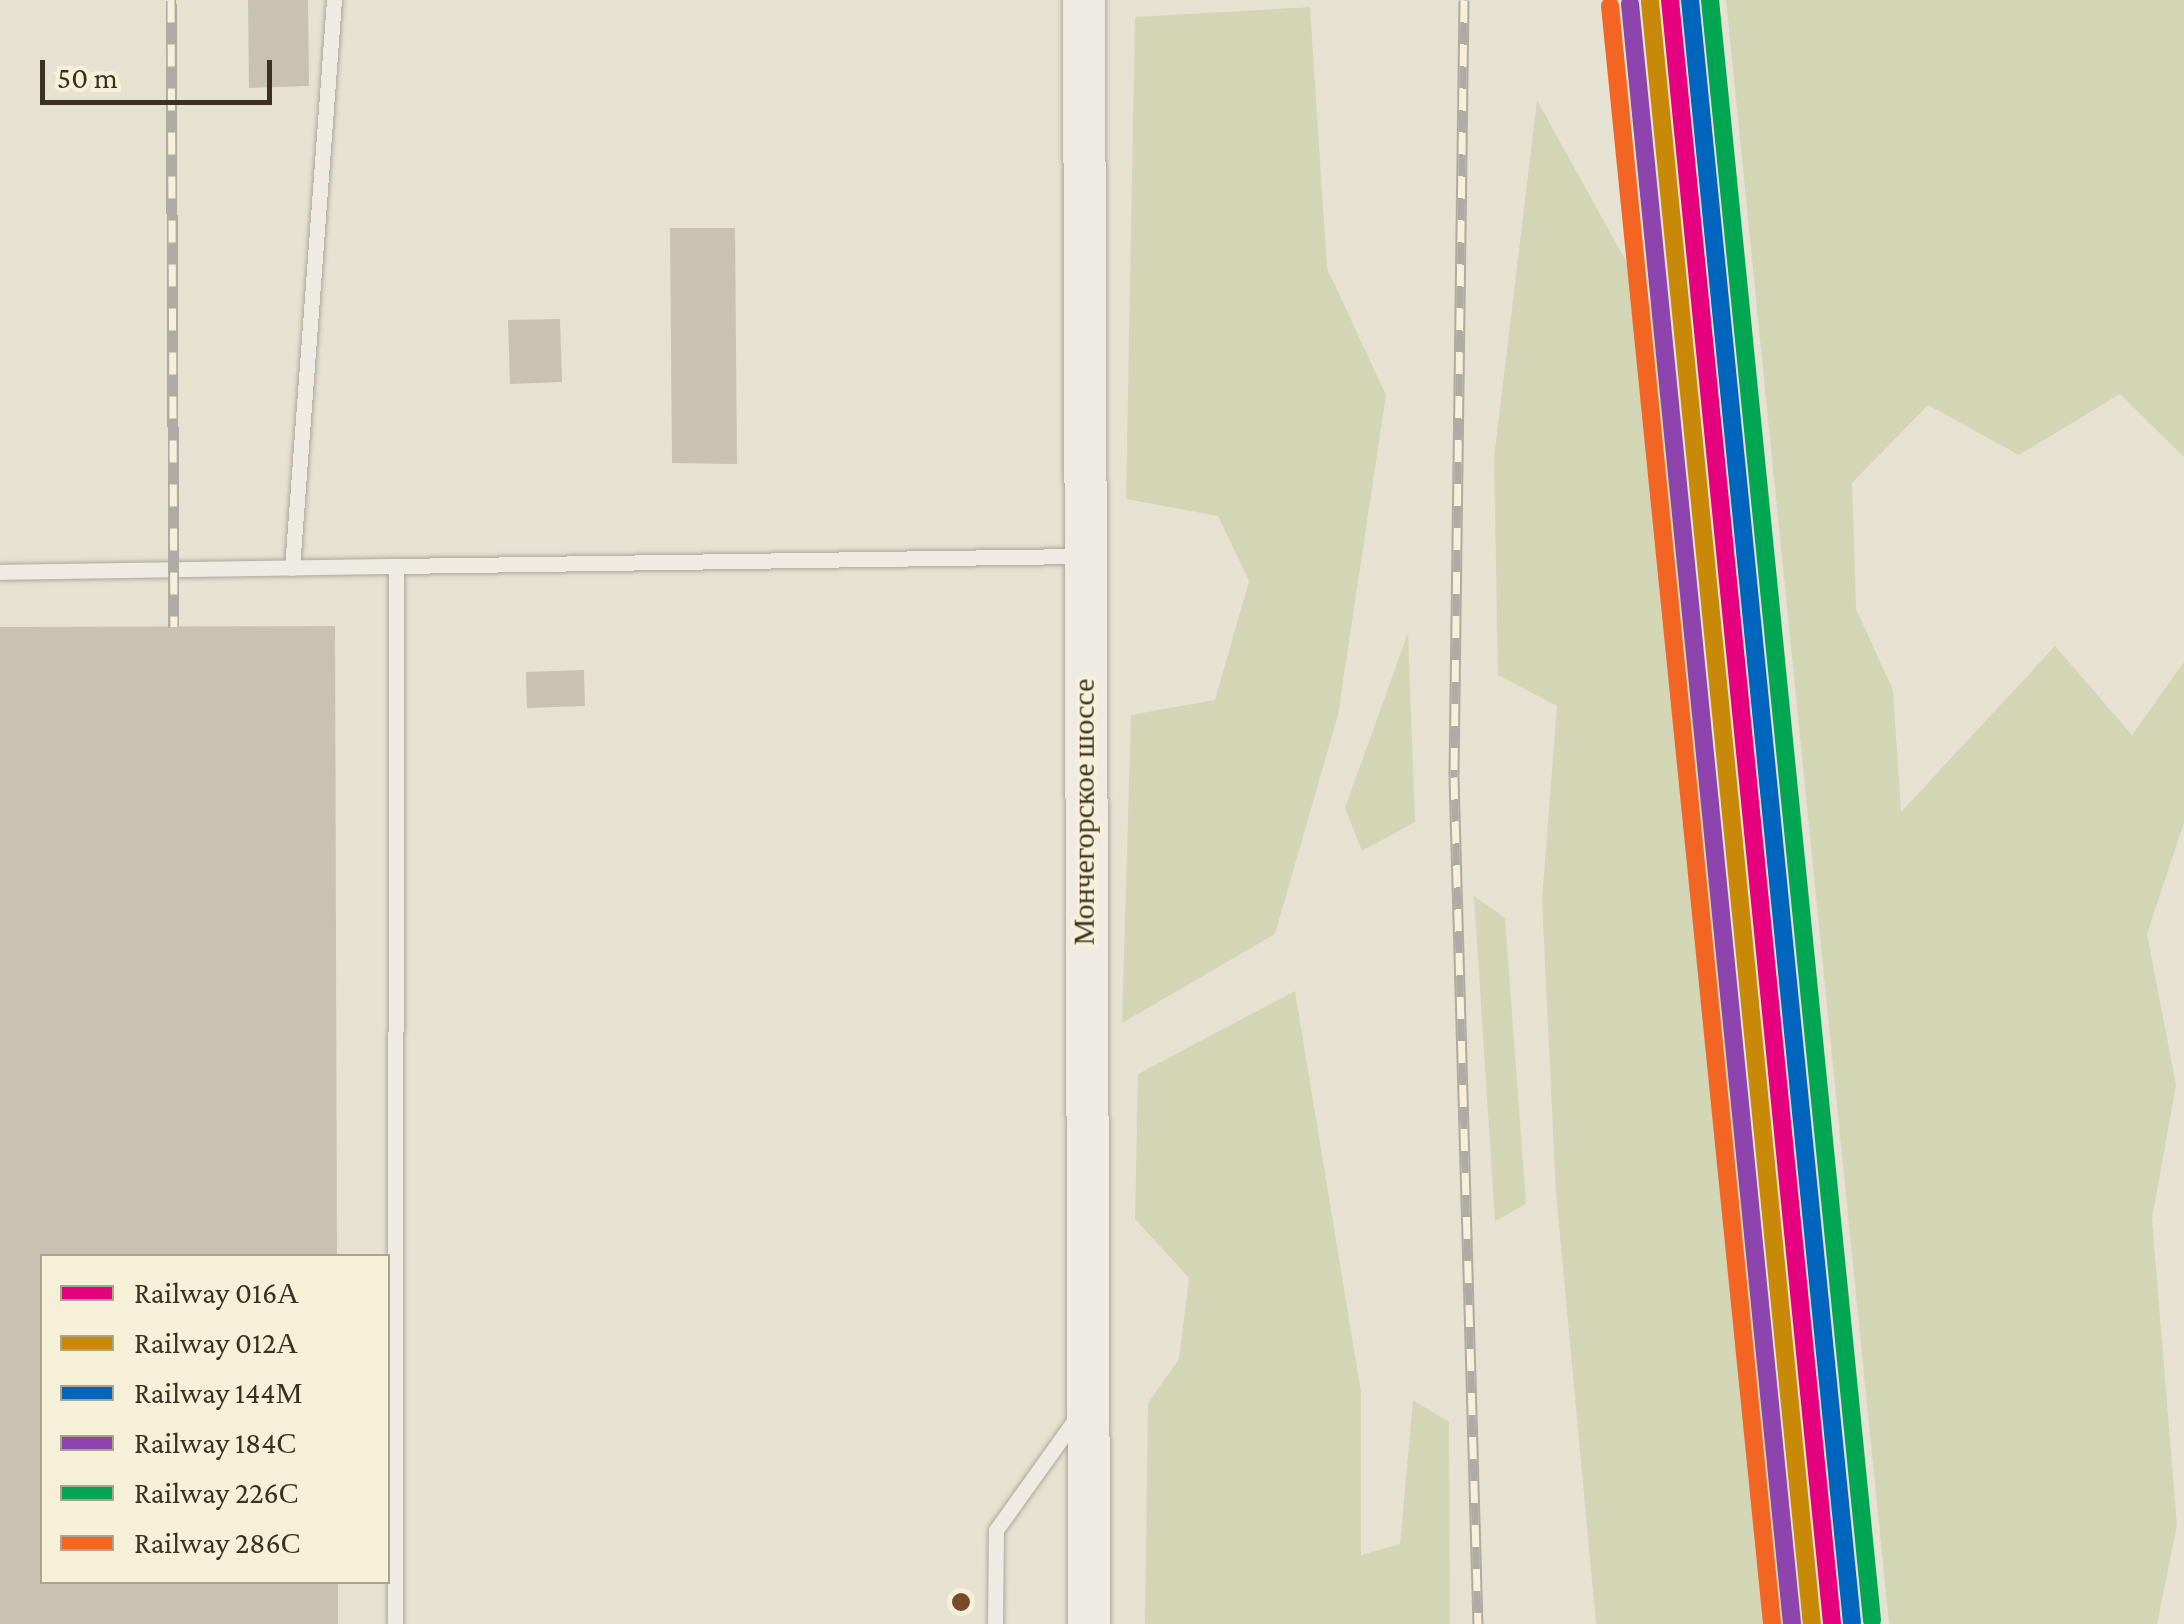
<!DOCTYPE html>
<html>
<head>
<meta charset="utf-8">
<style>
	body { margin:0 }
	#map { position:relative; width:2184px; height:1624px; overflow:hidden; background:#e6e2d2; font-family:"Crimson Pro",serif }
	div>[style] { position:absolute }
	.green>* { inset:0; background:#d3d6b5 }
	.building>* { inset:0; background:#cac1b3 }
	.roads { filter:drop-shadow(0 0 2px #aca79a) drop-shadow(0 0 2px #aca79a) }
	.lane>* { height:15px; margin:-7.5px; padding:0 7.5px; transform-origin:7.5px; border-radius:7.5px; background:#eeebe3 }
	.secondary>* { height:42px; margin:-21px; padding:0 21px; transform-origin:21px; border-radius:21px; background:#eeebe3 }
	.rail>* { height:11px; margin-top:-5.5px; transform-origin:0; background:repeating-linear-gradient(90deg,#f6f0d9 0 22px,#aeaba3 0 44px); box-sizing:border-box; border-block:2px solid #aeaba3 }
	.rail-1>* { height:18px; margin:-9px; padding:0 9px; transform-origin:9px; border-radius:9px; background:#e5007d }
	.rail-2>* { height:18px; margin:-9px; padding:0 9px; transform-origin:9px; border-radius:9px; background:#c88808 }
	.rail-3>* { height:18px; margin:-9px; padding:0 9px; transform-origin:9px; border-radius:9px; background:#0065bd }
	.rail-4>* { height:18px; margin:-9px; padding:0 9px; transform-origin:9px; border-radius:9px; background:#8e44ad }
	.rail-5>* { height:18px; margin:-9px; padding:0 9px; transform-origin:9px; border-radius:9px; background:#00a651 }
	.rail-6>* { height:18px; margin:-9px; padding:0 9px; transform-origin:9px; border-radius:9px; background:#f26522 }
	.dots>* { width:28px; height:28px; translate:-50% -50%; box-sizing:border-box; border:5px solid #f6f0d9; border-radius:50% }
	span { translate:-50% -50%; white-space:nowrap; text-align:center; line-height:1.15; -webkit-text-stroke:8px #f6f0d9; paint-order:stroke }
	.street-label { font-size:30px; color:#3c3021 }
	.legend { position:absolute; left:40px; top:1254px; width:350px; height:330px; box-sizing:border-box; background:#f6f0d9; border:2px solid #aca38f; margin:0; padding:12px 18px; list-style:none; font-size:30px; color:#3c3021 }
	.legend li { display:flex; align-items:center; gap:20px; height:50px }
	.legend b { width:50px; border:2px solid #aca38f }
	.scale { position:absolute; left:40px; top:60px; width:232px; height:45px; box-sizing:border-box; border:5px solid #3c3021; border-top:0; padding-left:12px; font-size:30px; line-height:35px; white-space:nowrap; color:#3c3021; -webkit-text-stroke:8px #f6f0d9; paint-order:stroke }
</style>
</head>
<body>
<div id="map">
	<div class="green">
		<i style="clip-path:polygon(1726px 0,2184px 0,2184px 457px,2120px 394px,2019px 455px,1928px 405px,1852px 483px,1856px 609px,1893px 690px,1901px 812px,2055px 646px,2132px 735px,2184px 662px,2184px 823px,2147px 934px,2176px 1085px,2152px 1219px,2177px 1525px,2157px 1624px,1889px 1624px)"></i>
		<i style="clip-path:polygon(1310px 7px,1327px 268px,1386px 395px,1338px 715px,1275px 934px,1122px 1023px,1131px 715px,1215px 700px,1249px 581px,1218px 516px,1126px 499px,1135px 17px)"></i>
		<i style="clip-path:polygon(1537px 100px,1654px 312px,1802px 1624px,1596px 1624px,1556px 1193px,1542px 899px,1557px 706px,1498px 675px,1494px 458px)"></i>
		<i style="clip-path:polygon(1408px 633px,1415px 822px,1362px 851px,1345px 808px)"></i>
		<i style="clip-path:polygon(1474px 896px,1505px 918px,1526px 1204px,1495px 1221px)"></i>
		<i style="clip-path:polygon(1295px 991px,1361px 1392px,1361px 1555px,1400px 1544px,1413px 1400px,1449px 1422px,1450px 1624px,1145px 1624px,1148px 1403px,1179px 1359px,1189px 1278px,1135px 1219px,1138px 1074px)"></i>
	</div>
	<div class="building">
		<i style="clip-path:polygon(248px 0,308px 0,309px 86px,249px 88px)"></i>
		<i style="clip-path:polygon(670px 228px,735px 228px,737px 464px,672px 463px)"></i>
		<i style="clip-path:polygon(560px 319px,562px 382px,510px 384px,508px 320px)"></i>
		<i style="clip-path:polygon(335px 626px,337px 1256px,42px 1256px,42px 1582px,338px 1582px,338px 1624px,0 1624px,0 627px)"></i>
		<i style="clip-path:polygon(584px 670px,585px 706px,527px 708px,526px 672px)"></i>
	</div>
	<div class="roads">
		<div class="lane">
			<i style="left:292px;top:568px;width:570px;rotate:-85.77deg"></i>
			<i style="left:0;top:572px;width:396px;rotate:-0.9deg"></i>
			<i style="left:395px;top:1624px;width:1058px;rotate:-89.95deg"></i>
			<i style="left:396px;top:566px;width:686px;rotate:-0.84deg"></i>
			<i style="left:995px;top:1624px;width:94px;rotate:-89.4deg"></i>
			<i style="left:996px;top:1530px;width:143px;rotate:-54.4deg"></i>
		</div>
		<div class="secondary">
			<i style="left:1084px;top:0;width:1624px;rotate:89.82deg"></i>
		</div>
	</div>
	<div class="rail">
		<i style="left:171px;top:0;width:627px;rotate:89.73deg"></i>
		<i style="left:1464px;top:0;width:777px;rotate:90.74deg"></i>
		<i style="left:1454px;top:777px;width:847px;rotate:88.38deg"></i>
		<i style="left:1691px;top:0;width:1632px;rotate:84.3deg"></i>
	</div>
	<div class="rail-1">
		<i style="left:1670px;top:0;width:1632px;rotate:84.3deg"></i>
	</div>
	<div class="rail-2">
		<i style="left:1650px;top:2px;width:1630px;rotate:84.3deg"></i>
	</div>
	<div class="rail-3">
		<i style="left:1690px;top:0;width:1630px;rotate:84.3deg"></i>
	</div>
	<div class="rail-4">
		<i style="left:1630px;top:4px;width:1628px;rotate:84.29deg"></i>
	</div>
	<div class="rail-5">
		<i style="left:1710px;top:0;width:1628px;rotate:84.29deg"></i>
	</div>
	<div class="rail-6">
		<i style="left:1610px;top:6px;width:1626px;rotate:84.28deg"></i>
	</div>
	<div class="dots">
		<i style="left:961px;top:1602px;background:#7a4b2a"></i>
	</div>
	<div class="street-label">
		<span style="left:1084px;top:812px;rotate:-90deg">Мончегорское шоссе</span>
	</div>
	<ul class="legend">
	<li><b style="height:12px;background:#e5007d"></b>Railway 016А</li>
	<li><b style="height:12px;background:#c88808"></b>Railway 012А</li>
	<li><b style="height:12px;background:#0065bd"></b>Railway 144М</li>
	<li><b style="height:12px;background:#8e44ad"></b>Railway 184С</li>
	<li><b style="height:12px;background:#00a651"></b>Railway 226С</li>
	<li><b style="height:12px;background:#f26522"></b>Railway 286С</li>
	</ul>
	<div class="scale">50 m</div>
</div>
</body>
</html>
